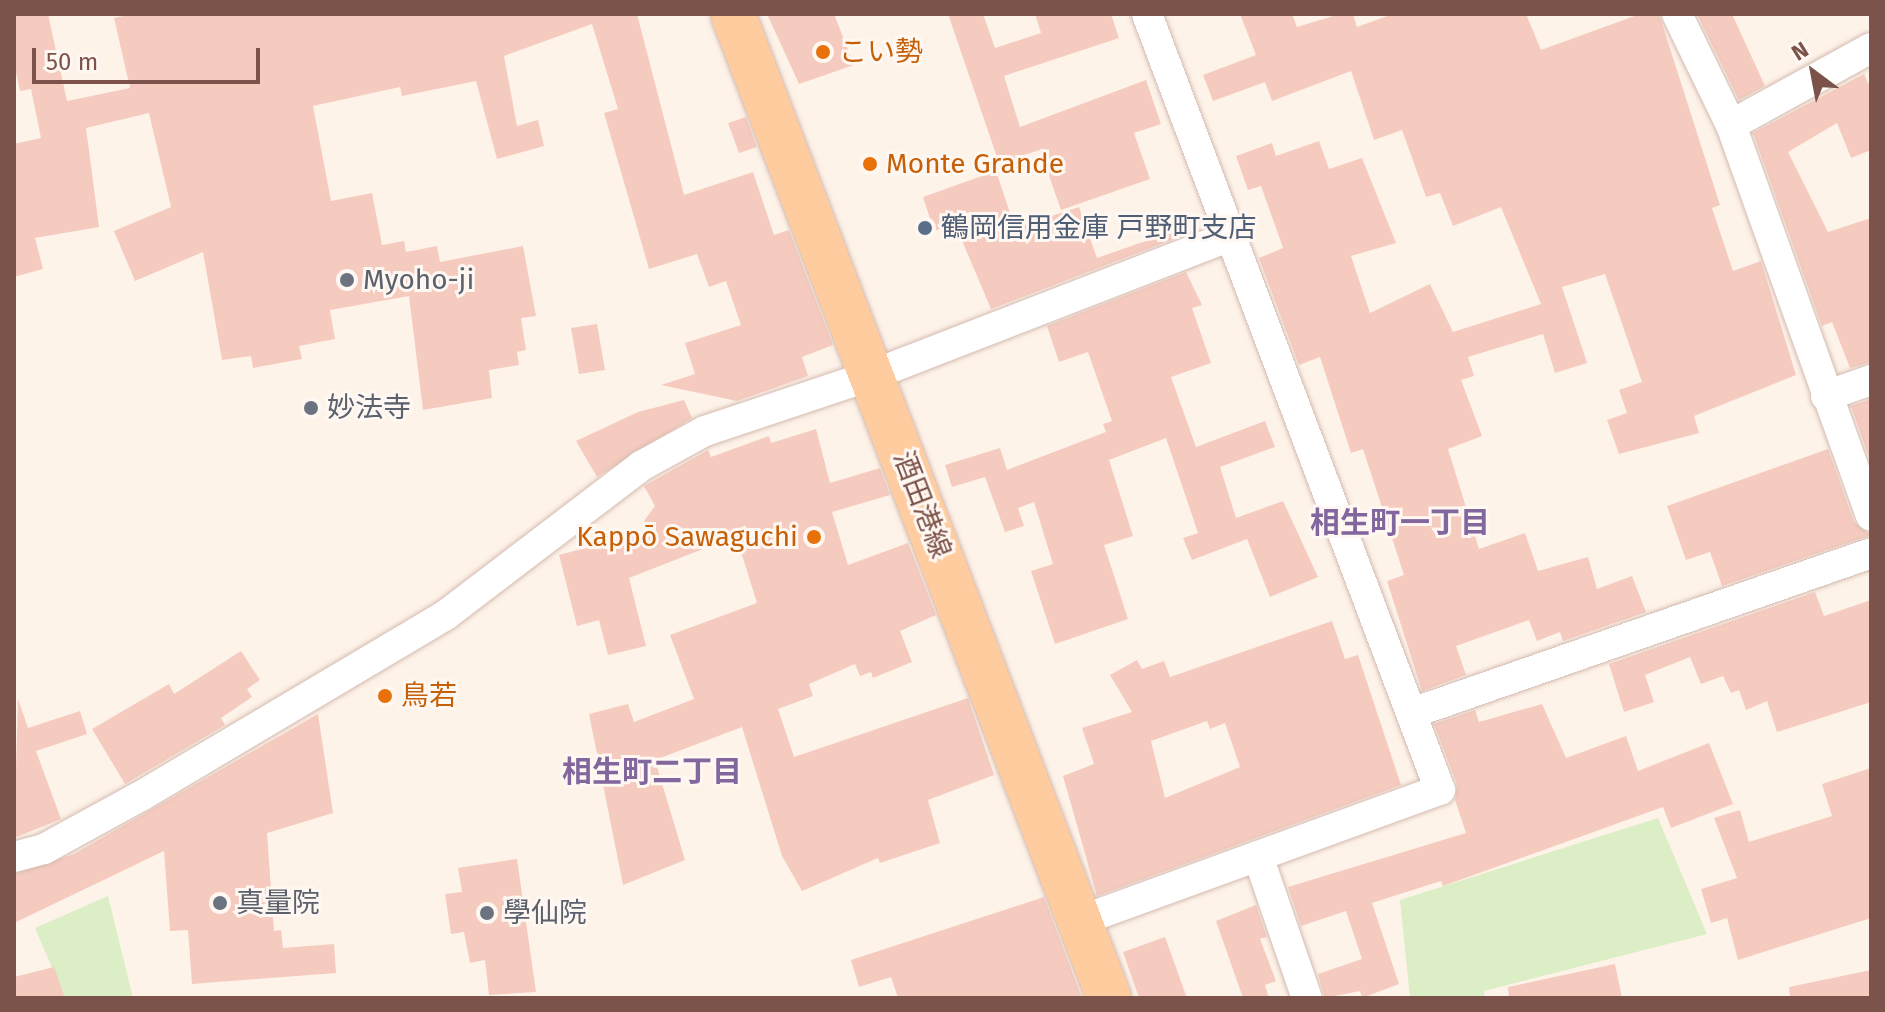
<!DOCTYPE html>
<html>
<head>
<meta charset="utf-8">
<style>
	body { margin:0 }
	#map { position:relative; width:1885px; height:1012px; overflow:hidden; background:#fef3e9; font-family:"Fira Sans","Noto Sans JP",sans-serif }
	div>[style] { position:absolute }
	.green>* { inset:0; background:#dceec6 }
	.building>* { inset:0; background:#f6cbbf }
	.roads { filter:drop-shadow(0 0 2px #d4bab0) drop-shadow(0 0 2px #d4bab0) }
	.minor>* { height:30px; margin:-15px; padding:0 15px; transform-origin:15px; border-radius:15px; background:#fff }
	.primary>* { height:44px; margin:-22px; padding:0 22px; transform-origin:22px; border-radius:22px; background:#ffcc9f }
	.dots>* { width:22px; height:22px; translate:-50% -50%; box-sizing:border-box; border:4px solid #fff7f1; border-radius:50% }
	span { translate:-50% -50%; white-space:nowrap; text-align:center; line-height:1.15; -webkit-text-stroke:6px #fff7f1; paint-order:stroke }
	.food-label { font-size:28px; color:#c56008 }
	.left { translate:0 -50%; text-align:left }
	.right { translate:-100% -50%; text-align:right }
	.service-label { font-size:28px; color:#4e5e75 }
	.worship-label { font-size:28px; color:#5b616d }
	.street-label { font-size:28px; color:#7c534a }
	.neighbourhood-label { font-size:30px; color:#82669e; font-weight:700 }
	.frame { position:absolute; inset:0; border:16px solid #7c534a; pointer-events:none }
	.north { position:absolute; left:1773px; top:32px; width:80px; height:80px; -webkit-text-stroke:6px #fff7f1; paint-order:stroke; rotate:328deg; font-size:22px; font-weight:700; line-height:32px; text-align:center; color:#7c534a }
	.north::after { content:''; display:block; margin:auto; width:28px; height:36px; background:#7c534a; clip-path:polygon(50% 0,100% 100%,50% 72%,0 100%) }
	.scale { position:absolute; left:32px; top:48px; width:228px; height:36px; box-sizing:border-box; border:4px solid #7c534a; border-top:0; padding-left:10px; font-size:24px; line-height:28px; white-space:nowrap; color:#7c534a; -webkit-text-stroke:6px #fff7f1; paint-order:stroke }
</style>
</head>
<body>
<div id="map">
	<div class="green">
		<i style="clip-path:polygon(1658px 818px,1707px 934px,1484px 991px,1485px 998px,1410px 998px,1400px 900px)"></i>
		<i style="clip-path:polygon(108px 896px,133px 998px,65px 998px,35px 928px)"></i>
	</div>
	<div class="building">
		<i style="clip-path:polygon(14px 14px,48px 14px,67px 101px,130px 88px,114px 18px,132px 14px,637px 14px,684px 195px,753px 172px,774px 235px,789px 230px,833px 345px,802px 357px,808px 376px,737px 401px,661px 385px,695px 374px,685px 343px,741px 325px,726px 281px,709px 287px,697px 254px,649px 269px,604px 113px,618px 109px,592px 24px,504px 56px,517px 126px,538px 120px,544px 146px,497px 159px,476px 81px,402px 96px,400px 87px,313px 106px,331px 201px,372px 193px,382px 245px,404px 241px,406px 252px,437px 246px,440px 262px,523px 246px,536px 316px,521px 318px,526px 350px,517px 352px,519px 365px,489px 370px,492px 398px,423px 410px,409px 296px,330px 310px,335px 339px,299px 346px,302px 359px,253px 368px,251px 356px,222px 360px,203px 252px,135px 281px,114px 231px,171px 207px,149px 113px,86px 128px,99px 227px,35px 238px,43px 269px,14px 277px,14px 144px,41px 138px,31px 89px,20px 91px,14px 63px)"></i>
		<i style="clip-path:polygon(767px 14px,834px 14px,854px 65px,799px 84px)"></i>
		<i style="clip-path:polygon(948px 14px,983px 14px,995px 48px,1041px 33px,1035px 14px,1111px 14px,1119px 38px,1004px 76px,1020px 127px,1146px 80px,1161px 124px,1134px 133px,1150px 179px,1061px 210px,1040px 150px,999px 163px)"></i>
		<i style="clip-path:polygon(1240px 14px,1292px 14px,1297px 27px,1340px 14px,1353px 14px,1357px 27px,1393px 14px,1526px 14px,1541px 50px,1640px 14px,1659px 14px,1720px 205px,1712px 208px,1733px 271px,1761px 261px,1796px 375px,1694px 416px,1699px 433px,1619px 454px,1607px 420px,1627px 413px,1619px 390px,1642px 382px,1605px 274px,1562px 287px,1587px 363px,1555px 373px,1543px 334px,1468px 357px,1474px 376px,1461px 380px,1482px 436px,1448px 449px,1479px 549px,1525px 533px,1538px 571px,1588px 557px,1597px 589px,1632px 576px,1646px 612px,1563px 641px,1560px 632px,1537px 641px,1529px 620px,1456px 646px,1466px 675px,1422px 691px,1387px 581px,1404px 575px,1363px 449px,1351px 453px,1320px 357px,1299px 365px,1259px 258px,1283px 248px,1261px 186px,1248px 190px,1236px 156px,1272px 143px,1276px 156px,1319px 141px,1329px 169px,1362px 158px,1396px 243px,1351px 256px,1370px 313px,1430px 284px,1453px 332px,1541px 304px,1501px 207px,1453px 226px,1440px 193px,1426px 197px,1402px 130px,1374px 140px,1351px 71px,1272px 101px,1265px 82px,1213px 101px,1203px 75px,1256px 55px)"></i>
		<i style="clip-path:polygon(1697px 14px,1732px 14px,1765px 86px,1739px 100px)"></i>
		<i style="clip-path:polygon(1864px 74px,1871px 89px,1871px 150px,1851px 158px,1837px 123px,1788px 152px,1828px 232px,1871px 218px,1871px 362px,1850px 368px,1832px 322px,1822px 326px,1753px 133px)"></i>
		<i style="clip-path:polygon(746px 117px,757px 147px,739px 153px,728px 123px)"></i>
		<i style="clip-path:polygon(996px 171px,1015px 228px,1079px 207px,1097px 258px,1171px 232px,1174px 239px,991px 309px,955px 224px,934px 231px,923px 197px)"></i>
		<i style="clip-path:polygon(1186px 272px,1202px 305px,1192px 308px,1211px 363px,1171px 377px,1196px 447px,1265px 421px,1275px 447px,1220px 467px,1236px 518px,1283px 501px,1318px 577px,1270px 597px,1247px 539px,1192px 560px,1183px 538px,1198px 533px,1166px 438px,1109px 460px,1133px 536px,1104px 545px,1128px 619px,1055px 644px,1031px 571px,1053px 564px,1034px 502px,1018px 508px,1024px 526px,1005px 532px,985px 477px,952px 487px,945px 465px,1000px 448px,1007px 470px,1106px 432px,1103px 424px,1112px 421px,1088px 352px,1059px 362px,1047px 326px)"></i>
		<i style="clip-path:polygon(597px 324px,605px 370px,579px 374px,571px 328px)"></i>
		<i style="clip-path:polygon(1871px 399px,1871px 463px,1851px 406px)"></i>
		<i style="clip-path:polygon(684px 400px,692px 418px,597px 477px,576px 441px,638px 412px)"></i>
		<i style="clip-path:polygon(816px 429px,830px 483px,880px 468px,890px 495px,832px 512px,848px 565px,908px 543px,936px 615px,900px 631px,912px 662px,873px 678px,871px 672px,860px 676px,855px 664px,809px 684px,813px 696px,778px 709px,794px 757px,968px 698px,994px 775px,928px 800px,940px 843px,880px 863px,878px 858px,802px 891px,782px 856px,742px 727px,655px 760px,685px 860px,623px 885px,589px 714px,628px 704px,634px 722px,694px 699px,670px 635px,757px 603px,737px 539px,726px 540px,629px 578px,646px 646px,608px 655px,599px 620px,577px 626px,559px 555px,650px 531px,644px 521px,655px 506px,644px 486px,708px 450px,711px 457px,769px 436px,771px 443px)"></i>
		<i style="clip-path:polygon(1828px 449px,1854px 522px,1871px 535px,1722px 586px,1710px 552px,1686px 560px,1667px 506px)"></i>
		<i style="clip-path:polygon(1815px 592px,1824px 616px,1871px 600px,1871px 702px,1777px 732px,1767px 701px,1746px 710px,1739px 690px,1731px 693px,1723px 676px,1701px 684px,1690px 657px,1645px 675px,1654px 702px,1624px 712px,1609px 664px)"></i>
		<i style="clip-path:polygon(evenodd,1332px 621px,1345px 659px,1358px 655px,1401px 785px,1097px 896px,1063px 776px,1094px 764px,1082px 728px,1132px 712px,1110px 675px,1137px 660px,1142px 669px,1164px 661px,1170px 677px,1332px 621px,1207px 721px,1210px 729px,1225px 723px,1240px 767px,1165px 798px,1151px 741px,1207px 721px)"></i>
		<i style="clip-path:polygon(241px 651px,260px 680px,247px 689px,252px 697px,221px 718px,225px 725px,125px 784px,92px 729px,169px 684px,174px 694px)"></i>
		<i style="clip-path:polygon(18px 699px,28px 728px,80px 711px,87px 734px,36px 751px,61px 819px,14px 838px)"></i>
		<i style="clip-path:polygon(1542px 704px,1566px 758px,1626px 736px,1638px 771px,1709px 743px,1733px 804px,1671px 828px,1663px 807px,1443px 886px,1441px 881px,1372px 903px,1399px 984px,1362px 998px,1360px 991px,1325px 998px,1318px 974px,1362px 959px,1346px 911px,1301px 926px,1288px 887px,1466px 833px,1455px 800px,1457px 784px,1434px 724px,1475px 710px,1479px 722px)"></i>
		<i style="clip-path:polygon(318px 714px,333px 813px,267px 833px,274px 931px,281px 930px,283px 948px,334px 944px,336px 973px,192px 984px,188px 930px,170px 931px,164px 851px,14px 923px,14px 874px,74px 854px)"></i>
		<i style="clip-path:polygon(1871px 768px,1871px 918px,1738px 960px,1727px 918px,1711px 923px,1701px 889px,1737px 878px,1714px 818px,1740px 810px,1749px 842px,1768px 836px,1832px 816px,1822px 784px)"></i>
		<i style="clip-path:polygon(517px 859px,536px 992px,489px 995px,485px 960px,470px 963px,464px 932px,451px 934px,445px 894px,462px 892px,458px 868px)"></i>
		<i style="clip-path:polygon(1044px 897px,1082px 998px,898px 998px,891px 977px,859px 987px,851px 960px)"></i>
		<i style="clip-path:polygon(1256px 905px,1267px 937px,1260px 939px,1276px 981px,1265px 985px,1269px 998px,1243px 998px,1216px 921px)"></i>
		<i style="clip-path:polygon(1165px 937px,1187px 998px,1139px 998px,1123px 952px)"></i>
		<i style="clip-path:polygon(1615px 964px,1622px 998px,1509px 998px,1508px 987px)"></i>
		<i style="clip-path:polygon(54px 967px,65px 998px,14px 998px,14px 977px)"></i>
		<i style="clip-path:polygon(1871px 970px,1871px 998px,1790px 998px,1789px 987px)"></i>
	</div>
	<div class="roads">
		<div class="minor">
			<i style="left:1677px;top:14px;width:123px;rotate:64.1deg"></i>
			<i style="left:1731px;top:125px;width:415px;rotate:70.3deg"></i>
			<i style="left:1731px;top:125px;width:160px;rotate:-28.8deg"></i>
			<i style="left:1826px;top:396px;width:48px;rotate:-19.6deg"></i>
			<i style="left:1415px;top:712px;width:483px;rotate:-19.2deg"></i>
			<i style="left:1258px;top:856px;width:150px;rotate:71deg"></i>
			<i style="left:14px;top:857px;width:31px;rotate:-15deg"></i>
			<i style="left:44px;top:849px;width:111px;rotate:-28.7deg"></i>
			<i style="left:141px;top:796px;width:356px;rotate:-30.7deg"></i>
			<i style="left:447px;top:614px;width:244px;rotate:-37.3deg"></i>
			<i style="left:641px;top:466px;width:73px;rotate:-28.7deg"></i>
			<i style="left:705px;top:431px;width:176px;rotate:-18.5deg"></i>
			<i style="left:872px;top:375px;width:384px;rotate:-21.2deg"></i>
			<i style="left:1082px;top:920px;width:381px;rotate:-20deg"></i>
			<i style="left:1440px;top:790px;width:829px;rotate:-110.69deg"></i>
		</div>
		<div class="primary">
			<i style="left:733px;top:14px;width:1053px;rotate:69.09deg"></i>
		</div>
	</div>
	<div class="dots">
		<i style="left:823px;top:52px;background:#e8710a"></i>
		<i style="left:870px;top:164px;background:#e8710a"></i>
		<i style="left:925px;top:228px;background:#5c6f8a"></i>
		<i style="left:347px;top:280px;background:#6b7280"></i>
		<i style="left:311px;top:408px;background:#6b7280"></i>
		<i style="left:814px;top:537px;background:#e8710a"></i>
		<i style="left:385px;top:696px;background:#e8710a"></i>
		<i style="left:220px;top:903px;background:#6b7280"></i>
		<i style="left:487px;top:913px;background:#6b7280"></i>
	</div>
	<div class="food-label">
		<span class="left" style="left:839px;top:52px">こい勢</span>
		<span class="left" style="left:886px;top:164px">Monte Grande</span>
		<span class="right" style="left:798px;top:537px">Kappō Sawaguchi</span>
		<span class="left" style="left:401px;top:696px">鳥若</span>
	</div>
	<div class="service-label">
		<span class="left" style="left:941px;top:228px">鶴岡信用金庫 戸野町支店</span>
	</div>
	<div class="worship-label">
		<span class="left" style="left:363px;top:280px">Myoho-ji</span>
		<span class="left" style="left:327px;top:408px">妙法寺</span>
		<span class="left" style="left:236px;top:903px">真量院</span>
		<span class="left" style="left:503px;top:913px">學仙院</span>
	</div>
	<div class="street-label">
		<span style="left:922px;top:505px;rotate:69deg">酒田港線</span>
	</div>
	<div class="neighbourhood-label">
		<span style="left:1400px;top:523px">相生町一丁目</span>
		<span style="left:652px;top:772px">相生町二丁目</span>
	</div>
	<div class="frame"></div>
	<div class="north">N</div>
	<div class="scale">50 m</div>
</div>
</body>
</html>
